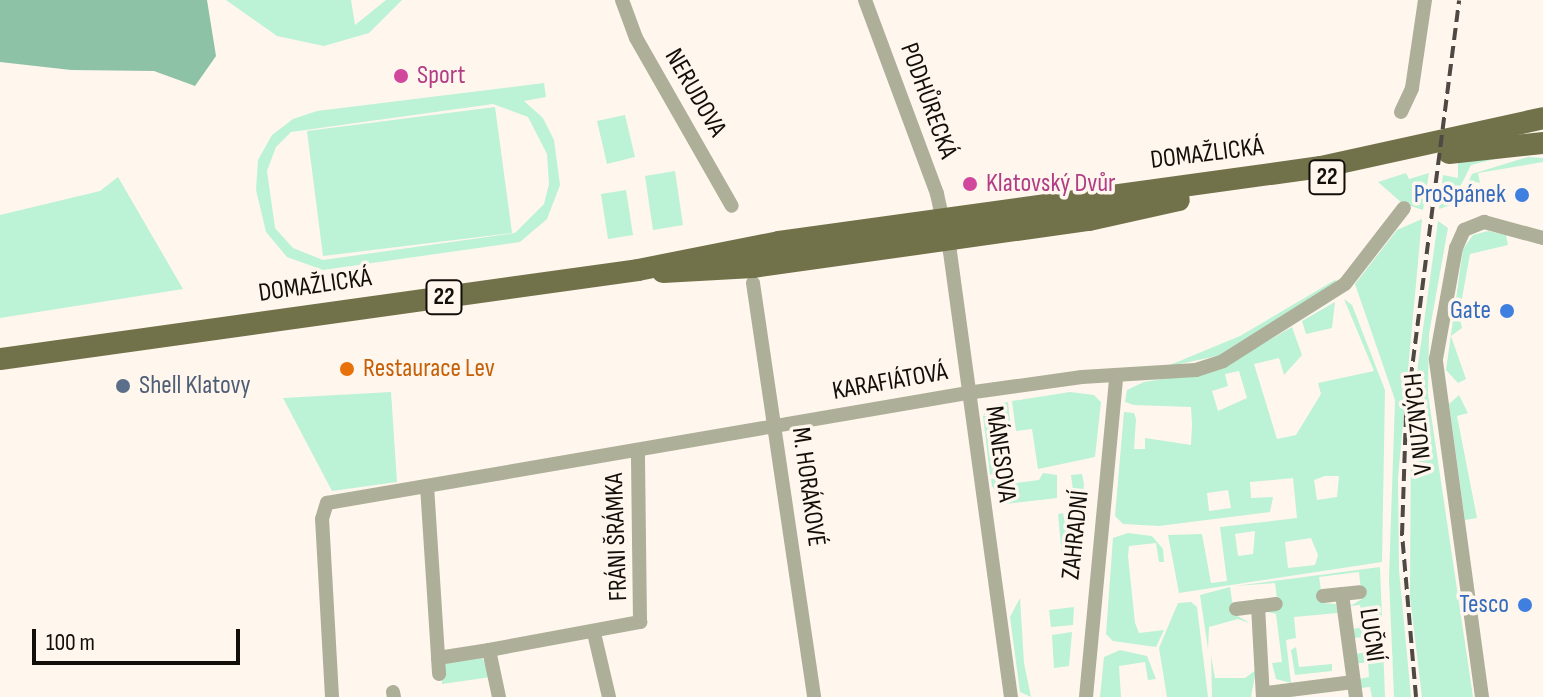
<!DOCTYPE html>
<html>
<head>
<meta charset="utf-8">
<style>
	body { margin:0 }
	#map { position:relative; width:1543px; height:697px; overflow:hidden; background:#fff6ed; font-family:"Sofia Sans Condensed",sans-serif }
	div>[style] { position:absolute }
	.green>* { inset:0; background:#bcf2d6 }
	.forest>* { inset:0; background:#8dc2a7 }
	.street>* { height:14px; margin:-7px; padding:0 7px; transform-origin:7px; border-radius:7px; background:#aeaf99 }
	.primary>* { height:22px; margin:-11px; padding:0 11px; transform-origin:11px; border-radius:11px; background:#72724a }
	.rail>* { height:4px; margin-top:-2px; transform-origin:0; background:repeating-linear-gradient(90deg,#4e4944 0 12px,transparent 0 18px) }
	.dots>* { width:22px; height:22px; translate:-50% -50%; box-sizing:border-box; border:4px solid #fff6ed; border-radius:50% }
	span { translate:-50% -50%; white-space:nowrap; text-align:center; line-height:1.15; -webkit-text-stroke:7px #fff6ed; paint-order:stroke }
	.shield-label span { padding:2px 6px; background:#fff6ed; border:2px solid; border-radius:6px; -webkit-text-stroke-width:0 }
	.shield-label { font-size:24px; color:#120e0a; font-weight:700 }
	.hotel-label { font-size:26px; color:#b23c85 }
	.left { translate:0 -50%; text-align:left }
	.street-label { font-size:26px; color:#120e0a }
	.shop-label { font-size:26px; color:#366cbe }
	.right { translate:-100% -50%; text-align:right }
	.food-label { font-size:26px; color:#c56008 }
	.service-label { font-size:26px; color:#4e5e75 }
	.scale { position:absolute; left:32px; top:629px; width:208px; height:36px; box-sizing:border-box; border:4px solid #120e0a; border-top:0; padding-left:10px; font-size:24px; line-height:28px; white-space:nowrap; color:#120e0a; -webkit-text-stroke:6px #fff6ed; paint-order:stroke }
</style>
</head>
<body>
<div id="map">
	<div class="green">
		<i style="clip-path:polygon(226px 0,351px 0,355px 25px,386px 0,402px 0,369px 33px,324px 46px,277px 36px)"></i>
		<i style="clip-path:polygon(evenodd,544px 83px,546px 97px,524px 101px,543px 118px,554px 140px,560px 185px,547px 219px,520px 242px,323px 270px,287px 257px,266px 232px,256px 190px,258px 160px,272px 135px,293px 119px,317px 111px,544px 83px,493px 104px,528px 117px,547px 154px,549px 184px,544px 204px,515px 233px,323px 260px,293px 248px,275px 228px,267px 171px,276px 147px,291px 132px,493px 104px)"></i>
		<i style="clip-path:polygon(495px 107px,512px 233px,323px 256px,307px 131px)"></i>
		<i style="clip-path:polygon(625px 115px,635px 157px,607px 164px,597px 121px)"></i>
		<i style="clip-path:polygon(1519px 153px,1471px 165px,1451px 205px,1439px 209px,1443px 175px,1458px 178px,1458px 156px)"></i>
		<i style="clip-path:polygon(1528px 157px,1543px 158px,1543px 162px,1478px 173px,1480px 183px,1471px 181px,1466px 202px,1470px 205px,1458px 205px,1472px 174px)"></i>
		<i style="clip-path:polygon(675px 171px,683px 225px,653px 230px,645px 176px)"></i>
		<i style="clip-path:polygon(1406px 173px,1409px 179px,1429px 173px,1423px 210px,1402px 203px,1378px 182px)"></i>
		<i style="clip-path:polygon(118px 177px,183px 289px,0 318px,0 215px,100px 191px)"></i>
		<i style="clip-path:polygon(626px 190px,633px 235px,608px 239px,601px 194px)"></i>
		<i style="clip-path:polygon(1422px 219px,1398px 478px,1399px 570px,1411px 697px,1394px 697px,1389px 578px,1395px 400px,1355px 284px,1397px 230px)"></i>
		<i style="clip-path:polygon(1438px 221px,1448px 228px,1429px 334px,1428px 394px,1473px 697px,1422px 697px,1410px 597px,1411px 415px)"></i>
		<i style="clip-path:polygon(1488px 231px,1506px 235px,1508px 245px,1470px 254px,1459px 315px,1462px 328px,1451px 336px,1466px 379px,1458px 383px,1446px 370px,1463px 249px,1473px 235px)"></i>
		<i style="clip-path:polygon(1335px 280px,1338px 283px,1222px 355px,1165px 367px,1240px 336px)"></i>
		<i style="clip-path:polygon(evenodd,1344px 299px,1352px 305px,1385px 390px,1382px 562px,1179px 593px,1168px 535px,1202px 534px,1211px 583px,1227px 581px,1220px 527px,1297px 518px,1293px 478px,1250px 482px,1251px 498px,1273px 497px,1270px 512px,1159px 526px,1123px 524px,1115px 516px,1124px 412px,1134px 413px,1136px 419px,1134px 449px,1145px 449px,1145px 438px,1191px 445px,1192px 425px,1191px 407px,1134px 405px,1125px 402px,1127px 390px,1144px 382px,1218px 370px,1292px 327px,1302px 355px,1284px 375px,1279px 358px,1254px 364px,1277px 439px,1296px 435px,1321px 394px,1318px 383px,1374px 371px,1344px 299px,1239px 371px,1247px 398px,1218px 411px,1212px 391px,1228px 386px,1225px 374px,1239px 371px,1344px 299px,1325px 476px,1339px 476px,1337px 497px,1317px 500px,1314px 480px,1325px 476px,1344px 299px,1228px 490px,1231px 508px,1209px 511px,1207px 493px,1228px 490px,1344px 299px,1255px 531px,1253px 554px,1238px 556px,1235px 534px,1255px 531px,1344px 299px,1311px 538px,1318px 555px,1315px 565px,1288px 568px,1285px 542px,1311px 538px)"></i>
		<i style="clip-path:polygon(1335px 302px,1332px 328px,1306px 334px,1302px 321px)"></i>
		<i style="clip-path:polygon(391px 392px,397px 482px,332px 491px,283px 398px)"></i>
		<i style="clip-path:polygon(1070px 392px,1094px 395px,1101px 402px,1095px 457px,1038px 469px,1032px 429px,1016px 431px,1012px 401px)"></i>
		<i style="clip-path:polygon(1459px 395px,1468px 413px,1457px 416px,1477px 518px,1465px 520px,1449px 404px)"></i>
		<i style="clip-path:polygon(1008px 402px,1011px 431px,994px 434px,1000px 473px,990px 475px,983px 416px,988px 406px)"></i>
		<i style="clip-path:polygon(1043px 473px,1057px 475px,1057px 498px,1005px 504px,992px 486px,991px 479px,997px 478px,999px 485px,1039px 480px)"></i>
		<i style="clip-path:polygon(1082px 474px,1084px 484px,1078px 531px,1071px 475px)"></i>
		<i style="clip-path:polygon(1063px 513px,1074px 571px,1064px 577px,1058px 514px)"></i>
		<i style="clip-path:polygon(1128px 533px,1152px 536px,1163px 549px,1164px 562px,1159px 562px,1156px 543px,1129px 546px,1128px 556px,1135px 623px,1139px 633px,1164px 630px,1156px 647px,1113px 641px,1106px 634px,1113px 538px)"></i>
		<i style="clip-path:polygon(1380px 567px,1385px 697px,1372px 697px,1370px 687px,1360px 688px,1359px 679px,1369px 677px,1368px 663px,1357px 663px,1356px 654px,1366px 652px,1364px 637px,1354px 638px,1353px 629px,1363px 627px,1360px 605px,1350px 606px,1362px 599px,1359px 572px,1319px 577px,1323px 603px,1336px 604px,1338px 613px,1294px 617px,1296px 638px,1286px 640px,1291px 683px,1276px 679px,1272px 663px,1282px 662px,1276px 614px,1265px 611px,1278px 607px,1275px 583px,1235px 586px)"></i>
		<i style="clip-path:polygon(1230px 587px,1234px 614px,1250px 623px,1238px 619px,1209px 627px,1208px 649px,1200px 595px)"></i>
		<i style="clip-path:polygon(1020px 598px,1024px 663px,1031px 697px,1020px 692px,1010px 617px)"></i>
		<i style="clip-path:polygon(1178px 603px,1191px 602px,1197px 607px,1208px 697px,1167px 697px,1159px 648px)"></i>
		<i style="clip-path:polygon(1074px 607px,1073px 625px,1051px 627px,1049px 610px)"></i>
		<i style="clip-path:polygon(1072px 632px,1069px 666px,1054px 668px,1052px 635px)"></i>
		<i style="clip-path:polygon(1296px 647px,1299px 667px,1332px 664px,1332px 671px,1295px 675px,1291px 650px)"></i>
		<i style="clip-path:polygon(1120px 650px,1147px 656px,1156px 679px,1148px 680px,1145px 662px,1119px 666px,1121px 697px,1100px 697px,1104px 657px)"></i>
		<i style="clip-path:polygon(1211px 656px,1215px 678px,1245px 678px,1256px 670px,1251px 697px,1212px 697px)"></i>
		<i style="clip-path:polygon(482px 657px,491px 677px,442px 684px,442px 663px)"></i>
	</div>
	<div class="forest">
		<i style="clip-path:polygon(0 0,207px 0,216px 56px,195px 86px,154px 71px,71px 70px,0 62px)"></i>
	</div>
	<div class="street">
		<i style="left:622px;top:0;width:40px;rotate:69.8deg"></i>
		<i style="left:636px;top:38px;width:193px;rotate:60.3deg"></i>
		<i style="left:865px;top:0;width:207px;rotate:69.6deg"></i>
		<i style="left:937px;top:194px;width:59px;rotate:77.4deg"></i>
		<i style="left:950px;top:252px;width:449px;rotate:82.2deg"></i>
		<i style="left:1401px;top:112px;width:26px;rotate:-65deg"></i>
		<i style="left:1412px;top:88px;width:89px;rotate:-81.6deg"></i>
		<i style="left:753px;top:283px;width:418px;rotate:81.6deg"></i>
		<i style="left:427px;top:486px;width:172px;rotate:86.3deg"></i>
		<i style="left:438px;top:658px;width:52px;rotate:-8.9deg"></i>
		<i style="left:489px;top:650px;width:48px;rotate:78deg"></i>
		<i style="left:1342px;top:594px;width:104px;rotate:82.3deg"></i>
		<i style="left:1323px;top:596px;width:37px;rotate:-6deg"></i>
		<i style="left:1258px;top:606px;width:91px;rotate:86.9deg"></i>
		<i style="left:1236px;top:609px;width:40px;rotate:-7.1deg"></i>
		<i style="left:594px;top:633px;width:66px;rotate:76.8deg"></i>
		<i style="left:489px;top:650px;width:154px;rotate:-10.5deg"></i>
		<i style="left:640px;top:622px;width:172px;rotate:-90.7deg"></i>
		<i style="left:438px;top:658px;width:16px;rotate:86deg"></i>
		<i style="left:393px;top:692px;width:5px;rotate:79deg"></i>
		<i style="left:1266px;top:693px;width:88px;rotate:-7.2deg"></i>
		<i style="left:332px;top:697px;width:178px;rotate:-93.2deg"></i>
		<i style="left:322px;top:519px;width:17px;rotate:-73deg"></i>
		<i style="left:327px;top:503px;width:649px;rotate:-9.75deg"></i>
		<i style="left:967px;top:393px;width:116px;rotate:-7.9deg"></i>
		<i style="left:1082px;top:377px;width:114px;rotate:-3.5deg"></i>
		<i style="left:1196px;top:370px;width:28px;rotate:-18deg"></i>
		<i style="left:1223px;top:361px;width:144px;rotate:-32.3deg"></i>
		<i style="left:1345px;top:284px;width:96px;rotate:-52.2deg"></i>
		<i style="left:1086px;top:697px;width:320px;rotate:-84.6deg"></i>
		<i style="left:1482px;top:697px;width:341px;rotate:-97.8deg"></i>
		<i style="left:1436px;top:359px;width:113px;rotate:-79.8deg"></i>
		<i style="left:1456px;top:248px;width:20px;rotate:-66deg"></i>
		<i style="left:1464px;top:230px;width:22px;rotate:-22deg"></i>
		<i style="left:1484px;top:222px;width:61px;rotate:15.2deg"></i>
	</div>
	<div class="primary">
		<i style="left:1449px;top:153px;width:95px;rotate:-6.1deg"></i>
		<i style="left:663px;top:272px;width:90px;rotate:-3.2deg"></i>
		<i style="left:753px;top:267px;width:339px;rotate:-8deg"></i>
		<i style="left:1089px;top:220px;width:92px;rotate:-12.5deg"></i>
		<i style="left:0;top:359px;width:644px;rotate:-7.94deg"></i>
		<i style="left:638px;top:270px;width:144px;rotate:-11.2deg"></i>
		<i style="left:779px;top:242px;width:547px;rotate:-7.88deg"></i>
		<i style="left:1321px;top:167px;width:227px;rotate:-12.4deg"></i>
	</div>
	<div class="rail">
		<i style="left:1416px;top:697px;width:163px;rotate:-94.9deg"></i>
		<i style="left:1402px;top:535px;width:120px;rotate:-88.1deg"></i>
		<i style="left:1406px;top:415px;width:418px;rotate:-82.7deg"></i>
	</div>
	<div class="dots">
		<i style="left:401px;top:76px;background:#d1479c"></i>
		<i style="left:970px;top:184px;background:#d1479c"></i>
		<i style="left:1522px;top:195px;background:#3f7fe0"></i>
		<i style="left:1507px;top:311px;background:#3f7fe0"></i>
		<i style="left:347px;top:369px;background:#e8710a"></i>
		<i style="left:123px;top:386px;background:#5c6f8a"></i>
		<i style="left:1525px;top:605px;background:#3f7fe0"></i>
	</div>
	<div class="shield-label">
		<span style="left:1327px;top:177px">22</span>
		<span style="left:444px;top:297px">22</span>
	</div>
	<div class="hotel-label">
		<span class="left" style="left:417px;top:76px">Sport</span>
		<span class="left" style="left:986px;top:184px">Klatovský Dvůr</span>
	</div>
	<div class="street-label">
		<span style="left:695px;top:93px;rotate:60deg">NERUDOVA</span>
		<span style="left:928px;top:101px;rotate:70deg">PODHŮRECKÁ</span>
		<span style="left:1207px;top:154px;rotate:-7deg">DOMAŽLICKÁ</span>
		<span style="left:315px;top:286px;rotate:-8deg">DOMAŽLICKÁ</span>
		<span style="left:890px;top:382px;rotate:-10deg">KARAFIÁTOVÁ</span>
		<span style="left:1419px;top:424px;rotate:-96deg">V NUZNÝCH</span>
		<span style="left:1000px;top:454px;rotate:82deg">MÁNESOVA</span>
		<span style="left:808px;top:487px;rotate:82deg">M. HORÁKOVÉ</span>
		<span style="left:1076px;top:535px;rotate:-84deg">ZAHRADNÍ</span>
		<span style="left:617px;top:537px;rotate:-92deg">FRÁNI ŠRÁMKA</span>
		<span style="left:1371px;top:635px;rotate:82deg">LUČNÍ</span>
	</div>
	<div class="shop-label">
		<span class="right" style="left:1506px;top:195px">ProSpánek</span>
		<span class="right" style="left:1491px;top:311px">Gate</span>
		<span class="right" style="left:1509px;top:605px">Tesco</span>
	</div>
	<div class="food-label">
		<span class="left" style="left:363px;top:369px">Restaurace Lev</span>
	</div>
	<div class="service-label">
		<span class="left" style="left:139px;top:386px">Shell Klatovy</span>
	</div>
	<div class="scale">100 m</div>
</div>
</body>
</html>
